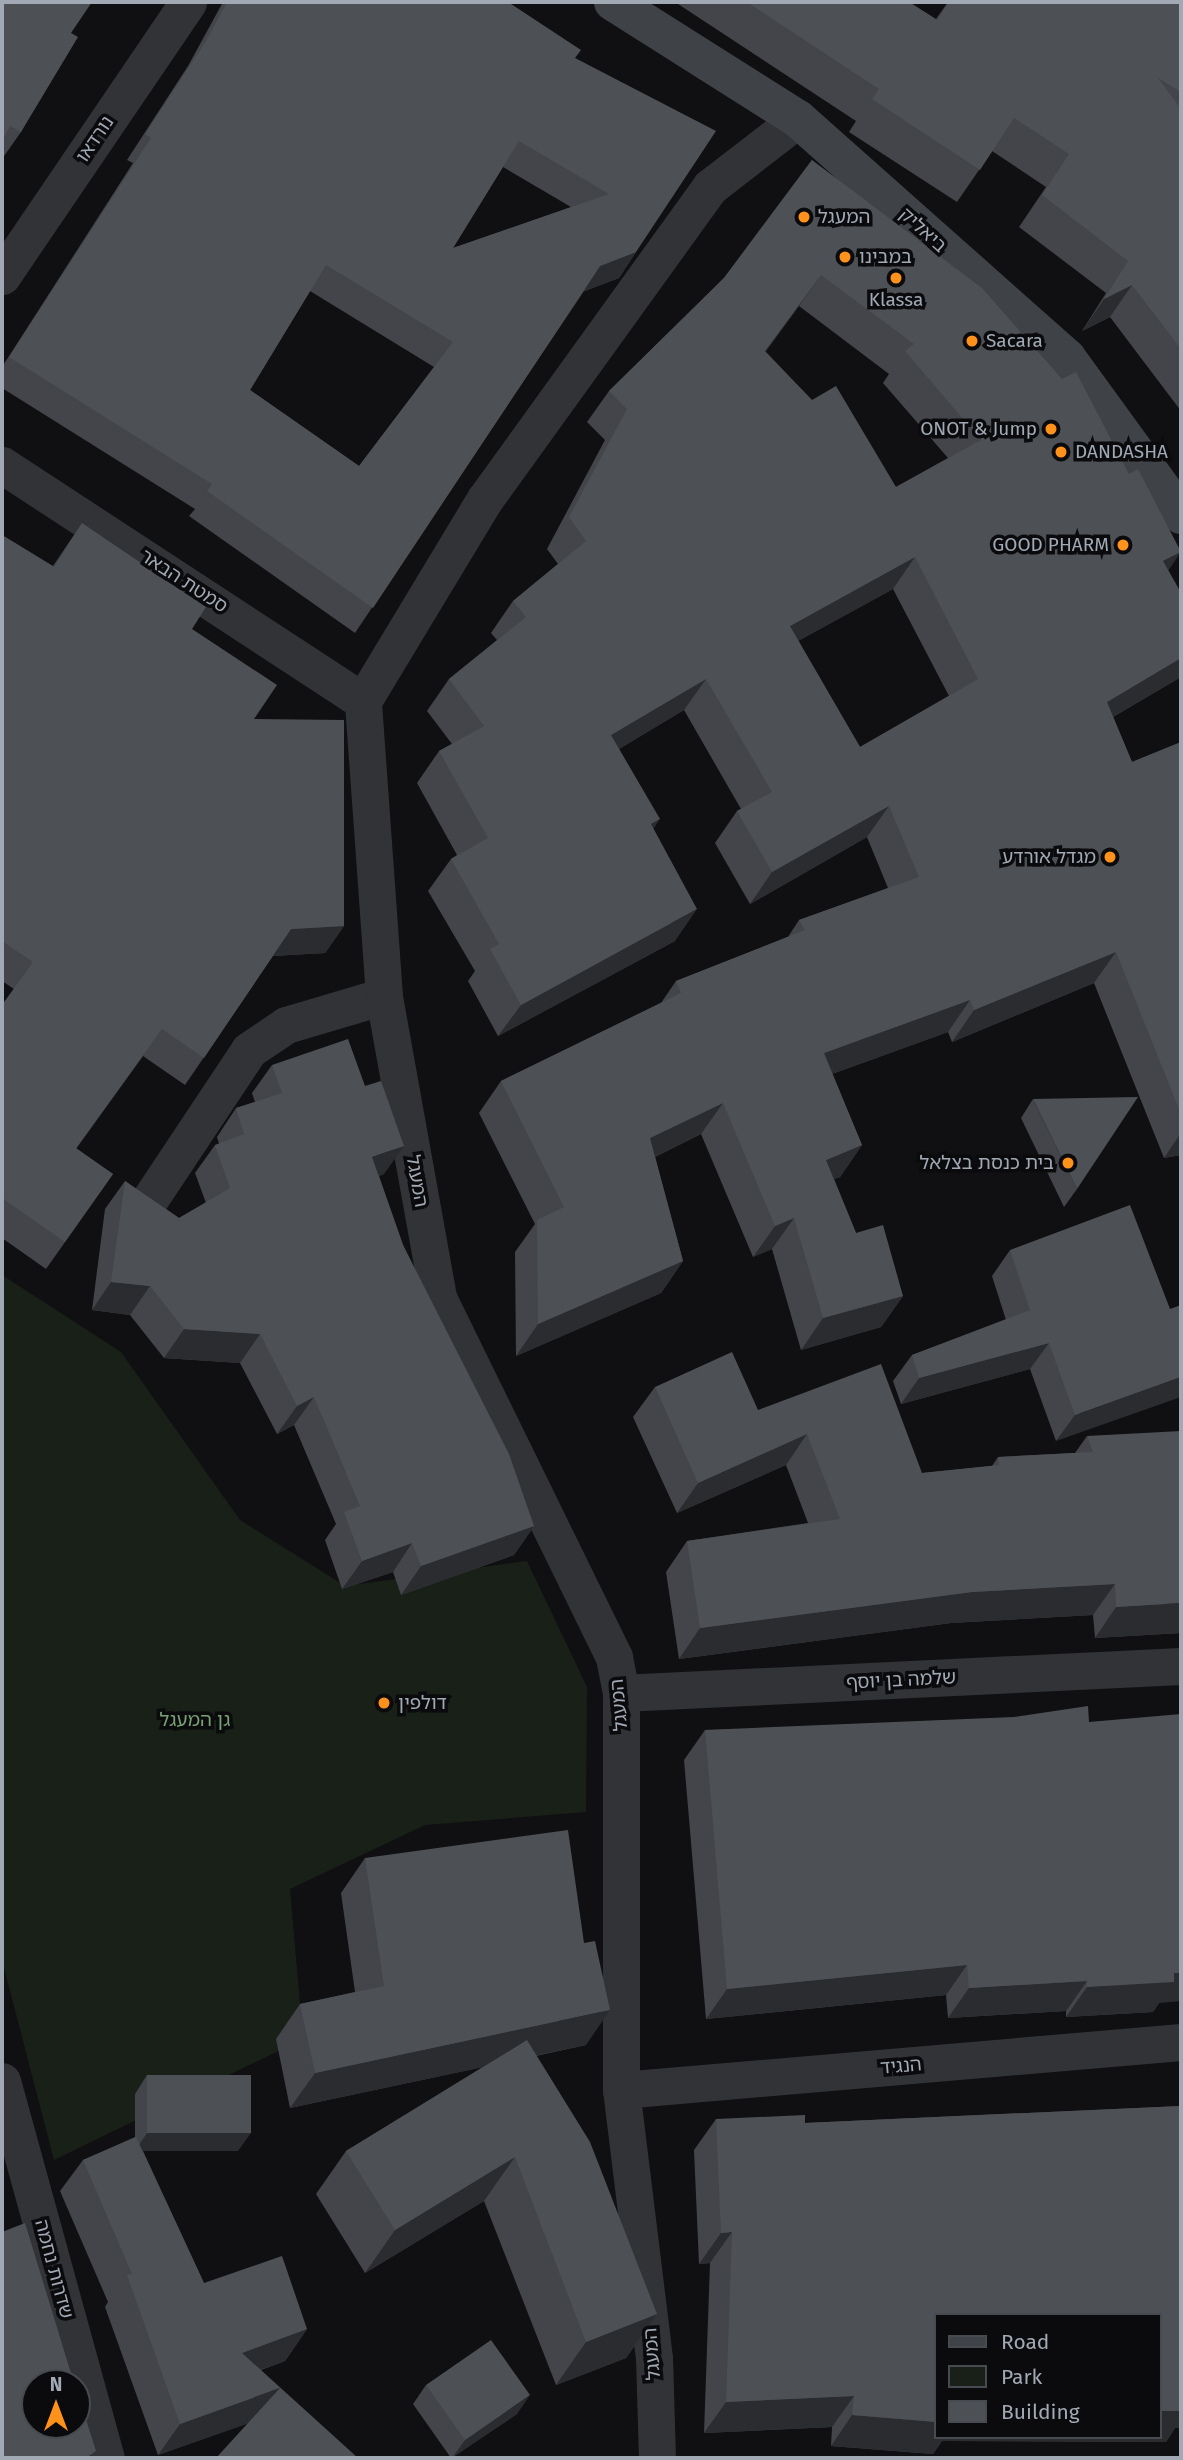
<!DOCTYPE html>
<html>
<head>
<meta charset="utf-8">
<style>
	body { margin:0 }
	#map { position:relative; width:1183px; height:2460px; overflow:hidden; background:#101012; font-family:"Fira Sans","Noto Sans Hebrew",sans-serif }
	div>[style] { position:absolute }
	.green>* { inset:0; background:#182018 }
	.street>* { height:37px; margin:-18.5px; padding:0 18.5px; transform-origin:18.5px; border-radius:18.5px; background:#313337 }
	.secondary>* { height:38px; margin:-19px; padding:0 19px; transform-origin:19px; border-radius:19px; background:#3f4247 }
	.wall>* { inset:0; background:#43454a }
	.shaded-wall>* { inset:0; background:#2a2c2f }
	.building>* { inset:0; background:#4d5055 }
	.dots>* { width:19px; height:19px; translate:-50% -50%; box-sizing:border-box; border:4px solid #0b0b0d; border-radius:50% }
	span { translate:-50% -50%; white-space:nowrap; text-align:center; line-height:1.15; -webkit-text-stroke:7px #0b0b0d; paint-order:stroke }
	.street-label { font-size:19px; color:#a0a9b4 }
	.poi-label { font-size:19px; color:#a0a9b4 }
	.left { translate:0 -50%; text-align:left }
	.right { translate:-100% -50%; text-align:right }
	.park-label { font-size:19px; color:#78a175 }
	.frame { position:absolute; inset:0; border:4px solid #a0a9b4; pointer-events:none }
	.legend { position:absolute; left:934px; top:2313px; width:228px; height:126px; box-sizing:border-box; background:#0b0b0d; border:2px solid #474a50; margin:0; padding:9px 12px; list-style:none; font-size:21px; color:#a0a9b4 }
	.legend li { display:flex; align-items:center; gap:14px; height:35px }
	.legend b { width:35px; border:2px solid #474a50 }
	.north { position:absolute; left:21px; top:2369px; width:70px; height:70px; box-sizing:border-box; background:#0b0b0d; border:2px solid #474a50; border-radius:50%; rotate:0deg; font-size:19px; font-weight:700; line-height:28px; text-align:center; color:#a0a9b4 }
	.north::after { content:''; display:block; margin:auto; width:24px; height:32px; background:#ff921b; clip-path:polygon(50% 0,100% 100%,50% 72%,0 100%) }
</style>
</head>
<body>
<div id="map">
	<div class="green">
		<i style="clip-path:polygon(2px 1275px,121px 1352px,240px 1520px,345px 1586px,527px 1561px,587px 1687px,586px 1812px,425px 1825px,290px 1889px,303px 2039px,54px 2160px,2px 1960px)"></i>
	</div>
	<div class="street">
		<i style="left:2px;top:276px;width:331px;rotate:-55.8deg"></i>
		<i style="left:2px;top:465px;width:431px;rotate:33.2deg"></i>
		<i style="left:148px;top:1202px;width:182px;rotate:-56.4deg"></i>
		<i style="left:249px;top:1050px;width:45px;rotate:-34deg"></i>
		<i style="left:286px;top:1025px;width:102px;rotate:-16.5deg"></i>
		<i style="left:621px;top:1693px;width:561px;rotate:-2.76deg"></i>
		<i style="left:2px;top:2081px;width:391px;rotate:74.6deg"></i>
		<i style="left:621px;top:2090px;width:562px;rotate:-4.9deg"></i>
		<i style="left:657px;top:2458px;width:100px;rotate:-91.7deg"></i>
		<i style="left:654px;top:2358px;width:270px;rotate:-97deg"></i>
		<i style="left:621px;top:2090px;width:397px;rotate:-90deg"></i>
		<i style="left:621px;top:1693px;width:37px;rotate:-101deg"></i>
		<i style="left:614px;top:1657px;width:401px;rotate:-116.1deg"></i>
		<i style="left:438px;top:1297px;width:306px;rotate:-100.2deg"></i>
		<i style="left:384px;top:996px;width:296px;rotate:-94.1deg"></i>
		<i style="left:363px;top:701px;width:236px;rotate:-58.9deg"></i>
		<i style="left:485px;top:499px;width:385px;rotate:-54.2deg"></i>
		<i style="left:710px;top:187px;width:111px;rotate:-37.7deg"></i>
	</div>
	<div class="secondary">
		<i style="left:613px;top:2px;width:219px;rotate:32.3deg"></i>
		<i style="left:798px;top:119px;width:360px;rotate:41.6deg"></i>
		<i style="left:1067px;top:358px;width:194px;rotate:54deg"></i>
	</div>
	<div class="wall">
		<i style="clip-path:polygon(2px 2px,71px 33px,21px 132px,2px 159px)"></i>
		<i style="clip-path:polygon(evenodd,223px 2px,508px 2px,575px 58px,636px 252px,619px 278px,584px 291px,355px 633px,189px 516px,195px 509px,2px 388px,2px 367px,133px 163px,127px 160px,188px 66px,223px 2px,503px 167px,571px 207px,453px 248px,503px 167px,223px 2px,310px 291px,434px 367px,359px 466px,250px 390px,310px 291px)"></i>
		<i style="clip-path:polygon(675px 2px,909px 2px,936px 19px,948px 2px,1181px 2px,1181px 411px,1110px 317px,1082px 331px,1106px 293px,1019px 227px,1046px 187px,992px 151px,957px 202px,849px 132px,856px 121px)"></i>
		<i style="clip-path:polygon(evenodd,812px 160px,1168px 570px,1181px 593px,1181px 677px,1113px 717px,1132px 762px,1181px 742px,1181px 1155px,1164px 1158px,1094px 983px,952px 1042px,948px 1032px,832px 1074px,862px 1145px,840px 1177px,834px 1179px,856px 1233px,903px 1296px,881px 1327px,801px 1350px,772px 1249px,753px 1257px,701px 1134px,655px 1157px,683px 1261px,661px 1293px,516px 1356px,515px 1252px,535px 1224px,479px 1113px,501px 1081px,661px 1003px,676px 981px,788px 937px,799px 920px,888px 888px,867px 837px,750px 904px,715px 843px,737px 811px,741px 809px,684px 710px,619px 749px,653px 829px,675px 941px,498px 1036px,468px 981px,475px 971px,428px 891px,451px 859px,457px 855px,417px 783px,439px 751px,452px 744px,427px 711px,449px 679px,497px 640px,491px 633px,513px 601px,558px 564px,547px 549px,605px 440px,587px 422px,609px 391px,724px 278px,812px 160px,799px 306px,889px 374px,883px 383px,948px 458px,896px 487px,765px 352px,799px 306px,812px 160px,893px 589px,949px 696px,860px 747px,798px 641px,893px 589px)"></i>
		<i style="clip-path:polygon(82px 523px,192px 629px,254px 719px,344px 926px,325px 953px,273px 956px,185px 1085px,143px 1056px,76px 1149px,113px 1174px,46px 1269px,2px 1238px,2px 1005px,14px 989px,2px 981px,2px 535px,53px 566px)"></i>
		<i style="clip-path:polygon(272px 1065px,384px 1174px,379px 1176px,403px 1245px,534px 1526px,514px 1555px,401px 1595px,393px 1572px,342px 1589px,325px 1540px,336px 1524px,294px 1425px,277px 1434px,240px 1363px,164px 1358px,130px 1315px,92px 1310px,105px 1209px,125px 1181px,179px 1218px,206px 1203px,195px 1173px,215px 1145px,219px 1144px,217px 1137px,236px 1108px,255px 1102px,252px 1093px)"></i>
		<i style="clip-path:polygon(1033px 1099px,1077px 1189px,1064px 1207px,1021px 1118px)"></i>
		<i style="clip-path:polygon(1010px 1250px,1170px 1309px,1056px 1441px,1030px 1369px,901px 1404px,893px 1381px,912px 1355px,1006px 1320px,992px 1276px)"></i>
		<i style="clip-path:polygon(655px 1387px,758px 1410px,922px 1473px,992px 1466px,998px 1457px,1075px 1453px,1087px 1436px,1181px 1633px,1095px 1638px,1093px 1615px,951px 1623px,679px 1659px,666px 1572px,687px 1541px,808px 1523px,786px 1465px,677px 1513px,633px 1417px)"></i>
		<i style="clip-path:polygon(1089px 1722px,1159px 2003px,1153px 2012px,1066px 2017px,1066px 2011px,948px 2018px,946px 1995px,706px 2019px,684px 1760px,705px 1730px)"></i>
		<i style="clip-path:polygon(365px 1858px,586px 2045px,536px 2056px,657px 2314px,626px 2358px,556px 2385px,484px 2201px,365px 2273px,316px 2194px,346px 2151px,483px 2067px,290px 2108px,276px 2039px,300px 2004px,355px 1992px,341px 1893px)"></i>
		<i style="clip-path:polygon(147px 2075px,238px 2151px,143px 2151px,204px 2283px,307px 2329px,285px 2361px,261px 2370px,248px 2423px,158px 2455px,105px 2307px,108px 2302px,60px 2191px,83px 2160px,135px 2137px,135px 2094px)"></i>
		<i style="clip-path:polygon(1181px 2106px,1181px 2428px,1175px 2428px,1166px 2442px,942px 2441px,933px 2454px,831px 2446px,832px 2427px,704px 2433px,710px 2263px,699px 2264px,694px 2150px,716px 2119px,805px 2123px)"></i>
		<i style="clip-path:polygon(426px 2385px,517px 2414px,451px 2458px,413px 2404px)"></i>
	</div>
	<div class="shaded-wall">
		<i style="clip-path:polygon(636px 252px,619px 278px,583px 292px,600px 266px)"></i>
		<i style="clip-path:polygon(821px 275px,799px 306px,743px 383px,765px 351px)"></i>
		<i style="clip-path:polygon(1132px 285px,1110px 317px,1082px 331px,1104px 299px)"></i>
		<i style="clip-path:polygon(1181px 552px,1159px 584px,1163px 561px)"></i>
		<i style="clip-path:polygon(915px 557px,893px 589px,767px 658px,790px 626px)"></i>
		<i style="clip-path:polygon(1181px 658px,1181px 677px,1085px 733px,1107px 702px)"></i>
		<i style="clip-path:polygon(706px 679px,684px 710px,589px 767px,611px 735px)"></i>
		<i style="clip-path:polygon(889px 806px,867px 837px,750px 904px,772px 872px)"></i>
		<i style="clip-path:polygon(660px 819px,638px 851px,651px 824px)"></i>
		<i style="clip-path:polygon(697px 909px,675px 941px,498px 1036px,521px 1005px)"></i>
		<i style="clip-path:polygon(344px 926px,325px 953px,272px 956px,291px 929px)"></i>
		<i style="clip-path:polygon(1116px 952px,1094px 983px,952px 1042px,974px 1010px)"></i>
		<i style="clip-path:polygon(970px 1000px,948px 1032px,801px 1085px,824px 1053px)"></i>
		<i style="clip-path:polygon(723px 1103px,701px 1134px,628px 1170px,650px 1138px)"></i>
		<i style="clip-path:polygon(1181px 1133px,1181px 1155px,1164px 1158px)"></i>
		<i style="clip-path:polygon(862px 1145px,840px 1177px,804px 1192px,826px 1160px)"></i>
		<i style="clip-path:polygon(404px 1146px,384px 1174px,352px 1185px,372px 1157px)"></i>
		<i style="clip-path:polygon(794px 1218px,772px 1249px,753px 1257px,775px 1226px)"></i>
		<i style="clip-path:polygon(683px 1261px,661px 1293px,516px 1356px,538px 1324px)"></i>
		<i style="clip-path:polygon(111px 1282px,150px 1286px,130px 1315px,92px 1310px)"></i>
		<i style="clip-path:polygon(903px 1296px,881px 1327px,801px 1350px,823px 1318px)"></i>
		<i style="clip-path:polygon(184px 1329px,260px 1334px,240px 1363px,164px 1358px)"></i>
		<i style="clip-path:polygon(1049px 1343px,1030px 1369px,901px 1404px,919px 1378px)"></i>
		<i style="clip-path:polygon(1181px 1377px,1181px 1397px,1056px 1441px,1075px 1415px)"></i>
		<i style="clip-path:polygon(314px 1397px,294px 1425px,277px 1434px,297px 1406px)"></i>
		<i style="clip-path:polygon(807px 1434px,786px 1465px,677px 1513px,698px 1483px)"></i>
		<i style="clip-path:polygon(534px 1526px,514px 1555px,401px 1595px,421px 1566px)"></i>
		<i style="clip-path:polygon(412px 1543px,393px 1572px,342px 1589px,362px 1561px)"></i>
		<i style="clip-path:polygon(1115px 1584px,1093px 1615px,951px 1623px,679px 1659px,700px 1628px,972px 1592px)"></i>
		<i style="clip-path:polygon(1181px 1603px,1181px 1633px,1095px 1638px,1116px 1607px)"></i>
		<i style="clip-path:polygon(967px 1965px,946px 1995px,706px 2019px,727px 1989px)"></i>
		<i style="clip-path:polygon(1174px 1973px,1181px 1973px,1181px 2001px,1159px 2003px,1153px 2012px,1066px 2017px,1087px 1987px)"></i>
		<i style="clip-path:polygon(1087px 1981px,1066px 2011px,948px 2018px,969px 1988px)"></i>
		<i style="clip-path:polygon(610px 2010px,586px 2045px,290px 2108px,315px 2073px)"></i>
		<i style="clip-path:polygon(147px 2133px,251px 2133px,238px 2151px,135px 2151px)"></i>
		<i style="clip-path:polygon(515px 2157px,484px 2201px,365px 2273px,395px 2230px)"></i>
		<i style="clip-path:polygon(732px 2232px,710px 2263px,699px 2264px,721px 2233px)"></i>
		<i style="clip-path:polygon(657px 2314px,626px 2358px,556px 2385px,586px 2342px)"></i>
		<i style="clip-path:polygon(307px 2329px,285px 2361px,219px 2384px,242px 2353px)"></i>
		<i style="clip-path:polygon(280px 2388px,258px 2420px,158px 2455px,180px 2424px)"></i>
		<i style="clip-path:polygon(530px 2395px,517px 2414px,452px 2458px,465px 2440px)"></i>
		<i style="clip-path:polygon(854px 2396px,832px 2427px,704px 2433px,726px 2402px)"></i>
		<i style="clip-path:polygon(1181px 2406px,1181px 2428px,1175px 2428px,1166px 2442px,942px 2441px,933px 2454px,831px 2446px,852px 2415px,936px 2422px,936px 2437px,1160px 2437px,1160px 2411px)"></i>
	</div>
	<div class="building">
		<i style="clip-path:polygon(2px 2px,92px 2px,71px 33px,78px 37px,21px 132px,10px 126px,2px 141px)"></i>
		<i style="clip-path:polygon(evenodd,227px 2px,508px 2px,581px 50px,575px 58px,716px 131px,636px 252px,600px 266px,373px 608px,207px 491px,212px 484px,9px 357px,151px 138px,145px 134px,206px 41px,227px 2px,519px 141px,609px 194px,453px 248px,519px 141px,227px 2px,326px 265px,453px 342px,359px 466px,250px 390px,326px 265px)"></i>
		<i style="clip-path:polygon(747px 2px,909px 2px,937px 20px,949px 2px,1181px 2px,1181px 92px,1158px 78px,1181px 109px,1181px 349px,1132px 285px,1104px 299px,1128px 261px,1042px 195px,1069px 154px,1014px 118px,980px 170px,872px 99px,879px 89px)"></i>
		<i style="clip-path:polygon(evenodd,812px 160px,982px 288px,1062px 379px,1076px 372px,1129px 474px,1138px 469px,1181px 552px,1163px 561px,1181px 593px,1181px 658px,1107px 702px,1132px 762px,1181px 742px,1181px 1114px,1116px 952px,974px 1010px,970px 1000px,824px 1053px,862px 1145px,826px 1160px,856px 1233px,883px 1225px,903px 1296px,823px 1318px,794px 1218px,775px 1226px,723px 1103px,650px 1138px,683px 1261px,538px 1324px,537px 1220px,564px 1207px,501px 1081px,681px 993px,676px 981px,805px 930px,799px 920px,919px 877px,889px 806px,772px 872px,737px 811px,772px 792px,706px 679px,611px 735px,660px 819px,651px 824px,697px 909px,521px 1005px,490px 949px,499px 944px,451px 859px,488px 838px,439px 751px,484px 726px,449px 679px,526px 617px,513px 601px,586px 541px,569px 517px,627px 409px,609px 391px,724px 278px,812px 160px,821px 275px,914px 344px,905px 351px,981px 440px,896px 487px,836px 386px,812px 400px,765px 351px,821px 275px,812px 160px,915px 557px,978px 679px,860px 747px,790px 626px,915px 557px)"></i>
		<i style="clip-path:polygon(82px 523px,206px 607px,192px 629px,277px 685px,254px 719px,344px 720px,344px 926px,291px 929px,204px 1058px,162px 1029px,76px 1148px,113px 1174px,65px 1242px,2px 1198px,2px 1005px,33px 962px,2px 941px,2px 535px,54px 567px)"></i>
		<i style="clip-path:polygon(348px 1039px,365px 1086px,381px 1081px,404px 1146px,372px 1157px,403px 1245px,509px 1454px,534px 1526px,421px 1566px,412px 1543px,362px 1561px,344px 1512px,360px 1506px,314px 1397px,297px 1406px,260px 1334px,184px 1329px,150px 1286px,111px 1282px,125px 1181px,179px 1218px,230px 1188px,215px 1145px,244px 1134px,236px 1108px,282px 1093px,272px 1065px)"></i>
		<i style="clip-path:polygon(1138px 1097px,1077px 1189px,1033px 1099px)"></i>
		<i style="clip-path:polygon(1130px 1205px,1170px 1309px,1181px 1305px,1181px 1377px,1075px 1415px,1049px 1343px,919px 1378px,912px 1355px,1030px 1310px,1010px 1250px)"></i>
		<i style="clip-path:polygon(732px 1352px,758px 1410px,881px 1364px,922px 1473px,999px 1465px,998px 1457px,1093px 1452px,1087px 1436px,1181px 1431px,1181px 1603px,1116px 1607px,1115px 1584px,972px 1592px,700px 1628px,687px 1541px,840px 1519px,807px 1434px,698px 1483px,655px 1387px)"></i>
		<i style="clip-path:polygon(1088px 1706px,1089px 1722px,1181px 1714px,1181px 1973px,1174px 1973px,1174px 1982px,1087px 1987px,1087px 1981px,969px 1988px,967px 1965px,727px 1989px,705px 1730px,1014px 1717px)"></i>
		<i style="clip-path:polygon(568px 1830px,584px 1943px,595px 1941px,610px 2010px,315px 2073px,300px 2004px,384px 1986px,365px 1858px)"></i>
		<i style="clip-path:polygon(527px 2040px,590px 2142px,657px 2314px,586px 2342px,515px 2157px,395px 2230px,346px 2151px)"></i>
		<i style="clip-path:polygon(147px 2075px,251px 2075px,251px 2133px,147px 2133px)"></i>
		<i style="clip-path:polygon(1181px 2106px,1181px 2411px,1160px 2411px,1160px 2315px,936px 2315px,936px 2422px,852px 2415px,854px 2396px,726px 2402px,732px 2232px,721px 2233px,716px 2119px,805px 2115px,805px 2123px)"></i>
		<i style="clip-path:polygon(136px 2137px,204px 2283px,282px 2256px,307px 2329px,242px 2353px,358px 2458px,216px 2458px,280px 2388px,180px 2424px,127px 2275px,132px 2274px,83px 2160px)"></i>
		<i style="clip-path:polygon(25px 2223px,74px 2383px,35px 2383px,35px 2425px,77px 2425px,77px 2391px,96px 2451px,86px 2458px,2px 2458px,2px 2232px)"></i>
		<i style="clip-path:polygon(491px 2340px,530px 2395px,465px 2440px,426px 2385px)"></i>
	</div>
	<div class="dots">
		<i style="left:804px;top:217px;background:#ff921b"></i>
		<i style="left:845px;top:257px;background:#ff921b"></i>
		<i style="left:896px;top:278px;background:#ff921b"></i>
		<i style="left:972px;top:341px;background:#ff921b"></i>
		<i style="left:1051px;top:429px;background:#ff921b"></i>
		<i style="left:1061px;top:452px;background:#ff921b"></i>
		<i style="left:1123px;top:545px;background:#ff921b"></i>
		<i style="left:1110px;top:857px;background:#ff921b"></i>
		<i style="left:1068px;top:1163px;background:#ff921b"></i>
		<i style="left:384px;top:1703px;background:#ff921b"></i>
	</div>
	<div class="street-label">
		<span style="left:95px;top:139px;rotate:-56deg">נורדאו</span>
		<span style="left:923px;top:230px;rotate:42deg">ביאליק</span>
		<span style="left:184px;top:581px;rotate:33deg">סמטת הבאר</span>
		<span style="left:417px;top:1181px;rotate:80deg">המעגל</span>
		<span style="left:901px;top:1680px;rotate:-3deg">שלמה בן יוסף</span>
		<span style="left:619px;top:1705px;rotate:-95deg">המעגל</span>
		<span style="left:901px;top:2066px;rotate:-5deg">הנגיד</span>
		<span style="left:54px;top:2269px;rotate:75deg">שדרות נחמה</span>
		<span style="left:652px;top:2354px;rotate:-94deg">המעגל</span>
	</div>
	<div class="poi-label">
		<span class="left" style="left:818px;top:217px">המעגל</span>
		<span class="left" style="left:859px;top:257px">במבינו</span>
		<span style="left:896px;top:300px">Klassa</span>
		<span class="left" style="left:986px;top:341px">Sacara</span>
		<span class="right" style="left:1037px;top:429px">ONOT &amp; Jump</span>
		<span class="left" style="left:1075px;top:452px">DANDASHA</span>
		<span class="right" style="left:1109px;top:545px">GOOD PHARM</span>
		<span class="right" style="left:1096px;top:857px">מגדל אורדע</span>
		<span class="right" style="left:1054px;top:1163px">בית כנסת בצלאל</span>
		<span class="left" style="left:398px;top:1703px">דולפין</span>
	</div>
	<div class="park-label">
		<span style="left:195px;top:1720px">גן המעגל</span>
	</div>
	<div class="frame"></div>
	<ul class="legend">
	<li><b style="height:9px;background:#3f4247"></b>Road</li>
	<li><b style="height:19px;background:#182018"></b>Park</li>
	<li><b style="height:19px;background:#4d5055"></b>Building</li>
	</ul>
	<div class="north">N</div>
</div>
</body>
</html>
